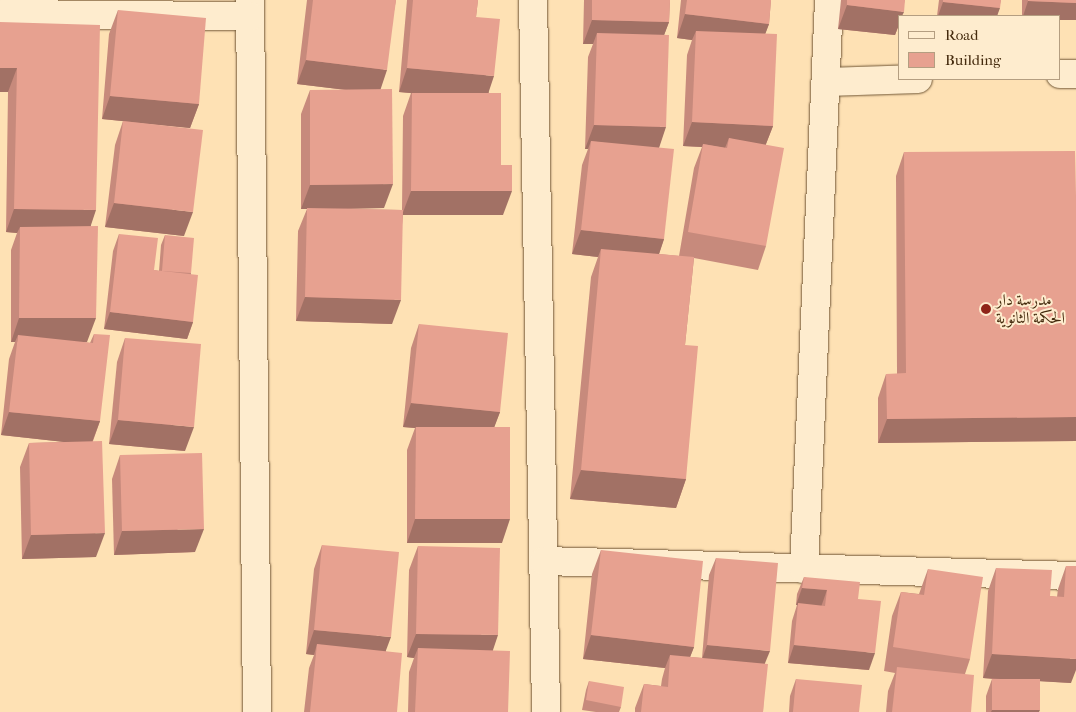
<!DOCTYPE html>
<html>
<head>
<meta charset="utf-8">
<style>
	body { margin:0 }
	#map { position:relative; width:1076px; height:712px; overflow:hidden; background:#fee1b4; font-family:"IM FELL French Canon",Amiri,serif }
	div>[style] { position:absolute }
	.roads { filter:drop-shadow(0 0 1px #725837) drop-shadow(0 0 1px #725837) }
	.minor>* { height:28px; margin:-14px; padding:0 14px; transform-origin:14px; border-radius:14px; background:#feecce }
	.wall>* { inset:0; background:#c78a7c }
	.shaded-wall>* { inset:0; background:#a27165 }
	.building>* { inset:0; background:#e7a190 }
	.dots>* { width:14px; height:14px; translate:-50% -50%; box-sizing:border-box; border:2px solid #feecce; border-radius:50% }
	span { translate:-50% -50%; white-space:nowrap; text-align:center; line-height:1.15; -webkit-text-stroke:4px #feecce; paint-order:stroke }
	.poi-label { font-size:16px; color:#442a0d }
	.left { translate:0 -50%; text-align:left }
	.legend { position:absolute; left:898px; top:15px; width:162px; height:65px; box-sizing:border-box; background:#feecce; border:1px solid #b49e81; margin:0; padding:6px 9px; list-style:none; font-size:15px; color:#442a0d }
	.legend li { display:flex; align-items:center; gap:10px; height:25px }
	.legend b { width:25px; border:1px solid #b49e81 }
</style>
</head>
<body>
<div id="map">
	<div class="roads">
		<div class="minor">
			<i style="left:250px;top:0;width:712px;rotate:89.44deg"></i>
			<i style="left:533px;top:0;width:712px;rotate:88.95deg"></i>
			<i style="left:0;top:14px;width:250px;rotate:0.5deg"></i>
			<i style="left:1060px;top:74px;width:16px"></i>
			<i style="left:827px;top:82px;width:91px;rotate:-1.9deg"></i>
			<i style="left:544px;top:561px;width:532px;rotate:1.62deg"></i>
			<i style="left:804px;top:569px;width:570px;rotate:-87.48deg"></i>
		</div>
	</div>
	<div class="wall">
		<i style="clip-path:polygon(307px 0,396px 0,380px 89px,384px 208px,348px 209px,402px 210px,403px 116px,411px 93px,399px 92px,407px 0,478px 0,476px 17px,501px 165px,503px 215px,403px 215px,392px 324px,296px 321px,298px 231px,307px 209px,301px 209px,301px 114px,310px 90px,347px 90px,297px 84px)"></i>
		<i style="clip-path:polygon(584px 0,670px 0,669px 22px,664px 35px,659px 148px,664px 239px,659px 254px,679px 256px,694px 168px,702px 147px,683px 146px,687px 55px,692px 40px,677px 38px,681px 0,771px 0,769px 24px,765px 34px,773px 126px,766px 144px,766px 246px,758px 270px,694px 258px,685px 345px,686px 479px,676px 508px,570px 499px,591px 277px,598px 257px,572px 254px,582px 165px,588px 149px,585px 149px,588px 57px,593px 44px,583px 44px)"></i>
		<i style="clip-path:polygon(841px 0,905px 0,900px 16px,900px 22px,895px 35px,838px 29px)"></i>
		<i style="clip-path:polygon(939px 0,1001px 0,997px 16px,937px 16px)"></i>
		<i style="clip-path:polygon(1022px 0,1076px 0,1076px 20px,1060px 20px,1060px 16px,1022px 16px)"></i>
		<i style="clip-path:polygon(118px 10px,199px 104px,190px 128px,135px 123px,184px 236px,105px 227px,115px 145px,123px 121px,102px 119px,109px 34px)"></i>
		<i style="clip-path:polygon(0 22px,91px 226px,87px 342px,82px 342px,90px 343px,94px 334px,100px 421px,93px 441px,96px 557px,22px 559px,20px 467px,29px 443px,65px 442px,1px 435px,9px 359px,15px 342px,11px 342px,11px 250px,17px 233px,6px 232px,8px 92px,0 92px)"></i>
		<i style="clip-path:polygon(904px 152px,1076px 196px,1076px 441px,878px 443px,878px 398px,886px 374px,897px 374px,896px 176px)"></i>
		<i style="clip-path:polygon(119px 234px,154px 270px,159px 271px,161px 245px,165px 235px,191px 273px,193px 322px,187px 339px,104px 329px,113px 251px)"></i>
		<i style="clip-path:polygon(419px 324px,500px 412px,494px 427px,502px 543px,407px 543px,407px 450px,415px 428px,403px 427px,411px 348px)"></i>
		<i style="clip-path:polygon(125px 338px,185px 451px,109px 444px,117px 362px)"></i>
		<i style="clip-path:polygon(120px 455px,195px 552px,114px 555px,112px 479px)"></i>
		<i style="clip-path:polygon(322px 545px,386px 651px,397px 712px,304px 712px,309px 668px,314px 655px,306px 654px,314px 569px)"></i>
		<i style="clip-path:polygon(418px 546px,493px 651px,508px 712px,408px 712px,409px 672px,414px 658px,407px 657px,409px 570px)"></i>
		<i style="clip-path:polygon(601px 550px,694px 647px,690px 657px,702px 658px,709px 575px,716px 558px,765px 664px,763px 712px,635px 712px,635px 708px,644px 684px,661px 686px,662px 679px,665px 668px,583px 659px,592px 574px)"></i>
		<i style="clip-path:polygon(1066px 566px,1071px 683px,1040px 681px,1039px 712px,986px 712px,986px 696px,992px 679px,983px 678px,988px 591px,996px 568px,1050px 596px,1057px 597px,1058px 589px)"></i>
		<i style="clip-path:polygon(928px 569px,970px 659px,965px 674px,971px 712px,886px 712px,888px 691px,895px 673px,884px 671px,892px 616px,901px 592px,919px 594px)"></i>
		<i style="clip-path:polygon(804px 577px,858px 599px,869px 670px,788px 663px,792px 621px,797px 605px,796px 605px,797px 594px)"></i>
		<i style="clip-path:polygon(796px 679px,859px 712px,789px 712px,790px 696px)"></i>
		<i style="clip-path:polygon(589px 681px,621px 707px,619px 712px,596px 712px,582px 710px,586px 690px)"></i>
	</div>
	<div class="shaded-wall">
		<i style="clip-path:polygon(1028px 1px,1076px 3px,1076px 20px,1060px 20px,1060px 16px,1023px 16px)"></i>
		<i style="clip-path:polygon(943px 2px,1000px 8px,997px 16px,938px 16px)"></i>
		<i style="clip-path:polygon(847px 5px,904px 12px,902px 16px,900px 16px,900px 22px,895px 35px,838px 29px)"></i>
		<i style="clip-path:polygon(685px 14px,769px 24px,760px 48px,696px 31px,692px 40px,677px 38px)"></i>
		<i style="clip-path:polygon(592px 20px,669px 22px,660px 46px,597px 33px,593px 44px,583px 44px)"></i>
		<i style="clip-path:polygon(306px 60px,387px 70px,379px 94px,297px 84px)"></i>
		<i style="clip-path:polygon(0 68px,17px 68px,8px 92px,0 92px)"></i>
		<i style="clip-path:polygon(407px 68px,494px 76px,486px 100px,399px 92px)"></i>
		<i style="clip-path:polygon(110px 96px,199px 104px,190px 128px,102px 119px)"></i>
		<i style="clip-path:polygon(692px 122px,773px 126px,764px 149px,729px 138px,725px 148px,703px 144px,702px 147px,683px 146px)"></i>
		<i style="clip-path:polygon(594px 125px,666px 127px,658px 151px,591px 141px,588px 149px,585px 149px)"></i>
		<i style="clip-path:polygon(393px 184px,384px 208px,301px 209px,310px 185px)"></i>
		<i style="clip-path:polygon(411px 191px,512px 191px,503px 215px,402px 215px)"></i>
		<i style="clip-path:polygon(114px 203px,193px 212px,184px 236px,105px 227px)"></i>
		<i style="clip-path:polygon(14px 209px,96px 210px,88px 234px,20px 227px,17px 233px,6px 232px)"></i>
		<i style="clip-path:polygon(581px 230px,664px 239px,656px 263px,601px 249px,598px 257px,572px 254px)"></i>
		<i style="clip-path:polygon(305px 297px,401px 300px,392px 324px,296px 321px)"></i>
		<i style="clip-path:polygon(110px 312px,193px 322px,187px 339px,104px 329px)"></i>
		<i style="clip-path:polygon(19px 318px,96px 318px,87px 342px,17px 342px,18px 335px,15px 342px,11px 342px)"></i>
		<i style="clip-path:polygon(411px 403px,500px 412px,491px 436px,416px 427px,415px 428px,403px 427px)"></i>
		<i style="clip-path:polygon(9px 412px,100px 421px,91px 445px,1px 435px)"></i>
		<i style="clip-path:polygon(1076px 417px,1076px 441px,878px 443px,887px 419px)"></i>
		<i style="clip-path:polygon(118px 420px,194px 427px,185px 451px,109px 444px)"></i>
		<i style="clip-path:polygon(581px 470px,686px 479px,676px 508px,570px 499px)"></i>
		<i style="clip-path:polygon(415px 519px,510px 519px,502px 543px,407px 543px)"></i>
		<i style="clip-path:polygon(204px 529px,195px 552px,114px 555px,122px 531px)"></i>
		<i style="clip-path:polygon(105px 533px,96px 557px,22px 559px,31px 535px)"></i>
		<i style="clip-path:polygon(802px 588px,827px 590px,821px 607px,796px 605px)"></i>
		<i style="clip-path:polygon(314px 630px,391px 637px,382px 661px,317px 644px,314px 655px,306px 654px)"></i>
		<i style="clip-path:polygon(416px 634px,498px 635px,490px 659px,418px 648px,414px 658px,407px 657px)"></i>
		<i style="clip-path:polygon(591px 635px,694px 647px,685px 670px,670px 655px,665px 668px,583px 659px)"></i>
		<i style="clip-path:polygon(707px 645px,770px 651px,763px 668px,701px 662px)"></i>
		<i style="clip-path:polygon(794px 645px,875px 653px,869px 670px,788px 663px)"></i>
		<i style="clip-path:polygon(992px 654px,1076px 659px,1076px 670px,1071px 683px,983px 678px)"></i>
		<i style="clip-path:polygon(992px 710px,1040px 710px,1039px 712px,991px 712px)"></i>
	</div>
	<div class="building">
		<i style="clip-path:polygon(313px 0,396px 0,387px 70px,306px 60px)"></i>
		<i style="clip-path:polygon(413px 0,478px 0,476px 17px,500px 19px,494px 76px,407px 68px)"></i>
		<i style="clip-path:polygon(592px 0,670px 0,669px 22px,592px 20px)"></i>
		<i style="clip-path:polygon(687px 0,771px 0,769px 24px,685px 14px)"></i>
		<i style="clip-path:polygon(847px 0,905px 0,904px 12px,847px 5px)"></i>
		<i style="clip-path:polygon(943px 0,1001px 0,1000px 8px,943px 2px)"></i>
		<i style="clip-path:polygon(1028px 0,1076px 0,1076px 3px,1028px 1px)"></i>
		<i style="clip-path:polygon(118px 10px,206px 18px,199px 104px,110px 96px)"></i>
		<i style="clip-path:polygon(0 22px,100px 25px,96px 210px,14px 209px,17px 68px,0 68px)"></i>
		<i style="clip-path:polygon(696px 31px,777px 34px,773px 126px,692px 122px)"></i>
		<i style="clip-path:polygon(597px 33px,669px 35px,666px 127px,594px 125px)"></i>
		<i style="clip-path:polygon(392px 89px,393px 184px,310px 185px,310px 90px)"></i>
		<i style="clip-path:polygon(412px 93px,501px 93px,501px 165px,512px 165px,512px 191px,411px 191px)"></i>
		<i style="clip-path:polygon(123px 121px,203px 130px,193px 212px,114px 203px)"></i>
		<i style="clip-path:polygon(729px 138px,784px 148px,766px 246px,688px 232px,703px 144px,727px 148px)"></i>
		<i style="clip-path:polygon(591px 141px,674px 149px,664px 239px,581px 230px)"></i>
		<i style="clip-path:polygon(1075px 151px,1076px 196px,1076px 417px,887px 419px,886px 374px,906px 373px,904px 152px)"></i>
		<i style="clip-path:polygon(307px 208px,403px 210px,401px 300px,305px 297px)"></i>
		<i style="clip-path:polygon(98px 226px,96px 318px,19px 318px,20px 227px)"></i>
		<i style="clip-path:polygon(119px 234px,158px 238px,154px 270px,198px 275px,193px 322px,110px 312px)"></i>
		<i style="clip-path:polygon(165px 235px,194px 238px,191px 273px,162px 271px)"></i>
		<i style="clip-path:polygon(601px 249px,694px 257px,685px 345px,698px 346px,686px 479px,581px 470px)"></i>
		<i style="clip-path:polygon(419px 324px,508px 333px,500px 412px,411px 403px)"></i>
		<i style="clip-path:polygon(94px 334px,110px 335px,100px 421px,9px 412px,18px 335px,93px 343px)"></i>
		<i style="clip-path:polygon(125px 338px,201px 344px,194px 427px,118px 420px)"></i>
		<i style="clip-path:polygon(416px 427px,510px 427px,510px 519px,415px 519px)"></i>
		<i style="clip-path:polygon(102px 441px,105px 533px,31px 535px,29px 443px)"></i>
		<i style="clip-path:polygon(202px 453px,204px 529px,122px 531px,120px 455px)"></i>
		<i style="clip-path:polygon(322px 545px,399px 552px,391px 637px,314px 630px)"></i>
		<i style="clip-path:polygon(418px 546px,500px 548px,498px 635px,416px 634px)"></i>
		<i style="clip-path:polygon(601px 550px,703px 561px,694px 647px,591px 635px)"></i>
		<i style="clip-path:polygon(716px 558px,778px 563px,770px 651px,707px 645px)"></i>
		<i style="clip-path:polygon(1066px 566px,1076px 566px,1076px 659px,992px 654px,996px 568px,1052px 570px,1050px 596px,1064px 597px)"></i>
		<i style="clip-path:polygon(928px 569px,983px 577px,970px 659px,893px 647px,901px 592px,924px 595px)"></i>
		<i style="clip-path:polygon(804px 577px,860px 582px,858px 599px,881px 601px,875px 653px,794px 645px,798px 603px,825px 606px,827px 590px,802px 588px)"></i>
		<i style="clip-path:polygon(317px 644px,402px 653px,397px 712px,310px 712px)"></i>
		<i style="clip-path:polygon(418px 648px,510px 651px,508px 712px,415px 712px)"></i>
		<i style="clip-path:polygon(670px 655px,768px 664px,763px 712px,641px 712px,644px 684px,668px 687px)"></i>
		<i style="clip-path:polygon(897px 667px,974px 675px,971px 712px,892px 712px)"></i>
		<i style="clip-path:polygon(796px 679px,862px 685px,859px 712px,793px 712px)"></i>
		<i style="clip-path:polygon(992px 679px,1040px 679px,1040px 710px,992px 710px)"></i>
		<i style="clip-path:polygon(589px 681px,624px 687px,621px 707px,586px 700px)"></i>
	</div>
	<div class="dots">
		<i style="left:986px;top:309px;background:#8f2418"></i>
	</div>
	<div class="poi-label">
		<span class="left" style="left:996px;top:309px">مدرسة دار<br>الحكمة الثانوية</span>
	</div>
	<ul class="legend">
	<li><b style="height:6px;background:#feecce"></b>Road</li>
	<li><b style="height:14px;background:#e7a190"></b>Building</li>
	</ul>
</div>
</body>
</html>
